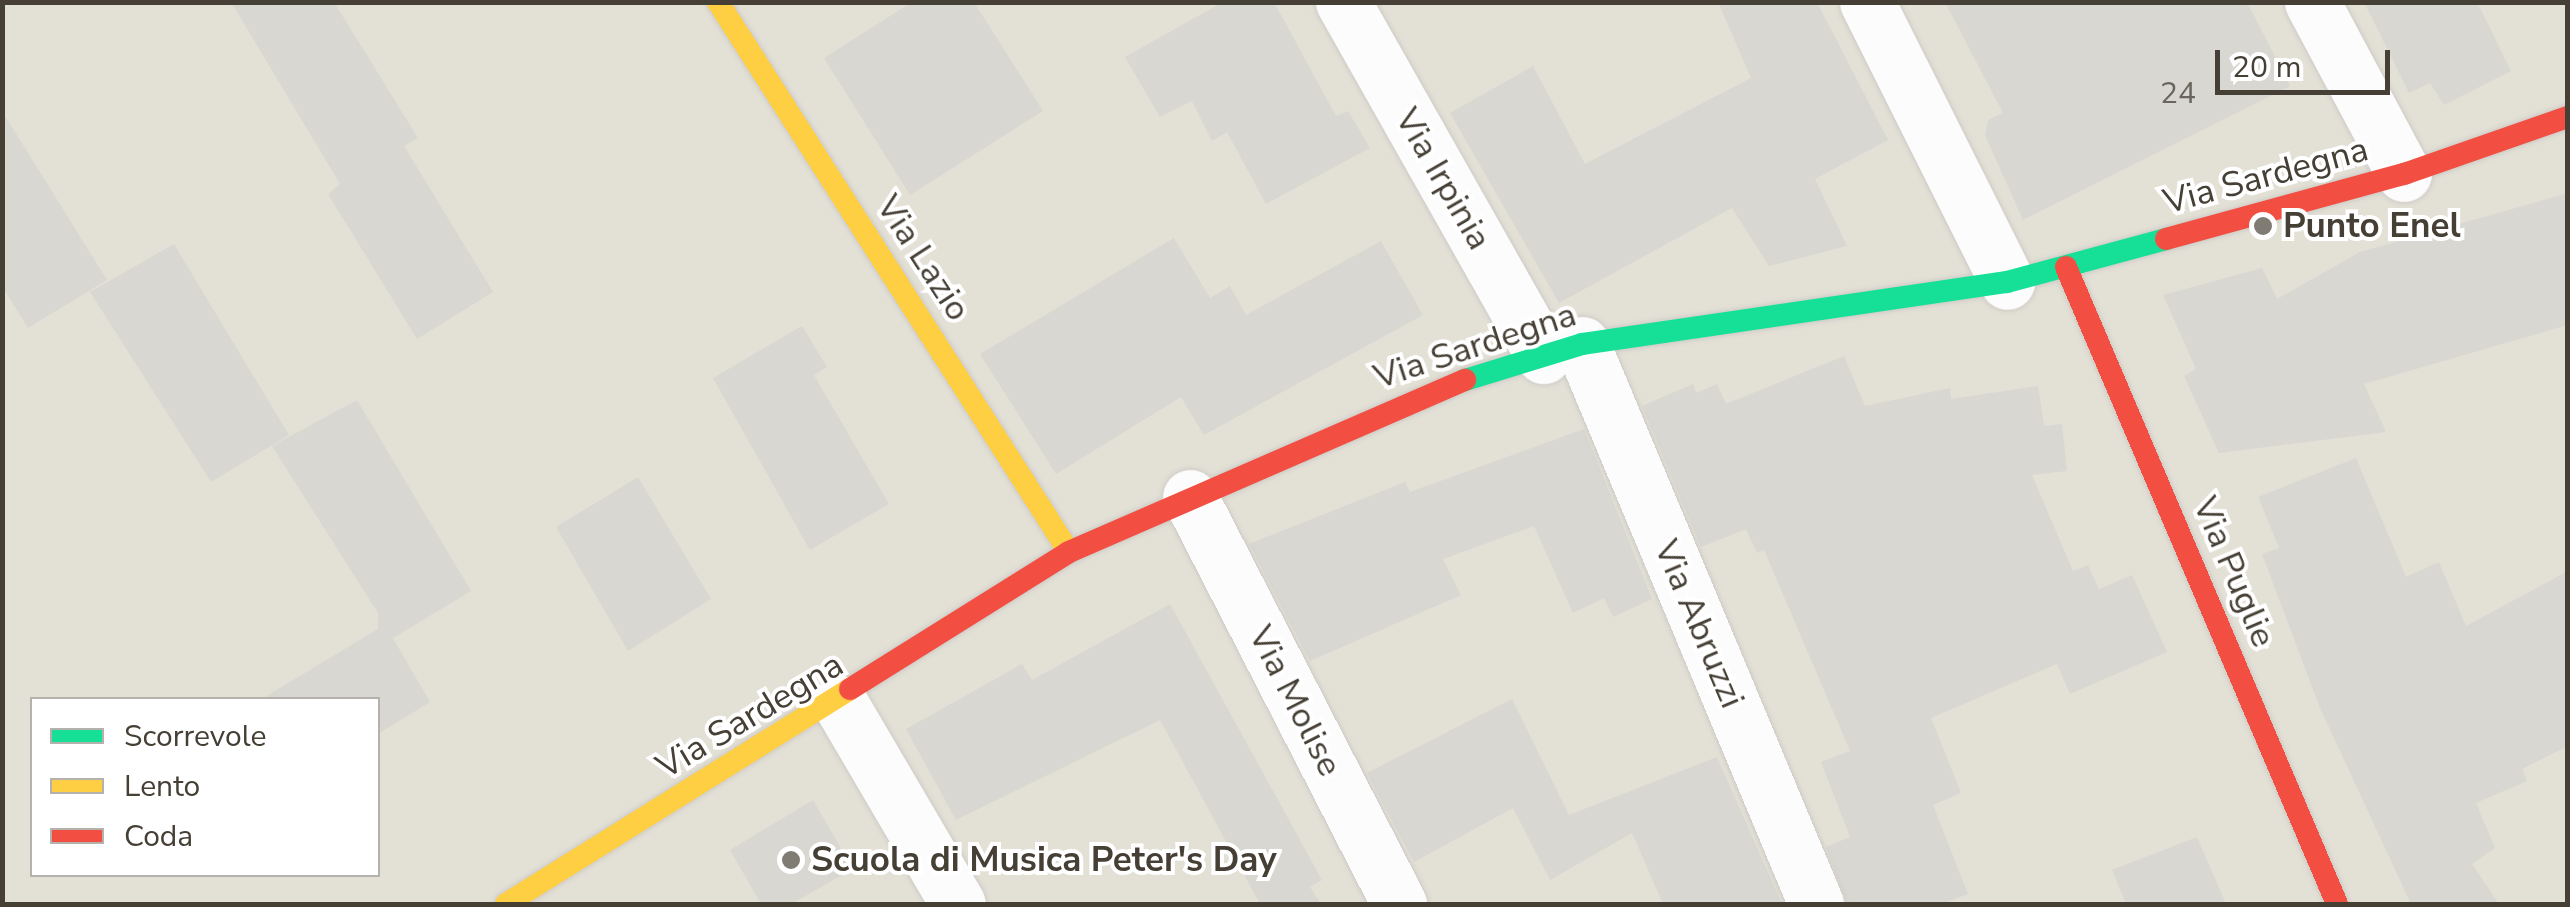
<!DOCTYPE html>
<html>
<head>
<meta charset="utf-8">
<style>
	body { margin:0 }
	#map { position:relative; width:2570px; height:907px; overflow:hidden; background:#efeee8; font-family:"Nunito Sans",sans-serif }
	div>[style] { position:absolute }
	.residential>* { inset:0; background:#e3e0d6 }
	.building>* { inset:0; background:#d9d7d1 }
	.roads { filter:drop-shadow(0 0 2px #cdcbc6) drop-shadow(0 0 2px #cdcbc6) }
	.street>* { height:55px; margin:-27.5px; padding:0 27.5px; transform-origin:27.5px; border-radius:27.5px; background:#fdfcfc }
	.fast>* { height:22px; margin:-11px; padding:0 11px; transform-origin:11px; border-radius:11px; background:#16e098 }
	.slow>* { height:22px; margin:-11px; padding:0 11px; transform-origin:11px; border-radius:11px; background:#ffcf43 }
	.jam>* { height:22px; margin:-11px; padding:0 11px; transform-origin:11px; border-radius:11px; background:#f24e42 }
	.dots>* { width:28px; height:28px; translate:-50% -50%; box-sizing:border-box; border:5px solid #fff; border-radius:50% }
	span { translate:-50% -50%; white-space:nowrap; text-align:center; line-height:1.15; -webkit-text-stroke:8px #fff; paint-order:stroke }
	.number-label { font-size:30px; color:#6b665d }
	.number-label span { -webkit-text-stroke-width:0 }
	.street-label { font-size:35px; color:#453f35 }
	.poi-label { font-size:35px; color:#453f35; font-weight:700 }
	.left { translate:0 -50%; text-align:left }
	.frame { position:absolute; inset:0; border:5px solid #453f35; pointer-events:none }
	.legend { position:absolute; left:30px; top:697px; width:350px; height:180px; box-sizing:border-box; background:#fff; border:2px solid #b5b2ae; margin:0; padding:12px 18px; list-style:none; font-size:30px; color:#453f35 }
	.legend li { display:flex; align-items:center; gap:20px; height:50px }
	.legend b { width:50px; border:2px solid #b5b2ae }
	.scale { position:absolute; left:2215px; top:50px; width:175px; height:45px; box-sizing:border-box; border:5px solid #453f35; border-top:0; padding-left:12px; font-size:30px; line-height:35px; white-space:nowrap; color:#453f35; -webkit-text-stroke:8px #fff; paint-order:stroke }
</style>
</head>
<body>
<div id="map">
	<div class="residential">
		<i style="clip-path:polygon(evenodd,2px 3px,2567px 3px,2567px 904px,3px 904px,2px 3px,32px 700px,378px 700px,378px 874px,32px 874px,32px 700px)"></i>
	</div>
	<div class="building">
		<i style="clip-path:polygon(231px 2px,334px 2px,418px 138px,404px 146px,493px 292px,417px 339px,328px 194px,340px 184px)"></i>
		<i style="clip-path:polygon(912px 2px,974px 2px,1043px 111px,910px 195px,824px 58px)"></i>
		<i style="clip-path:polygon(1223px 2px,1274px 2px,1336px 116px,1348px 111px,1370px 148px,1266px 204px,1227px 132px,1212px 141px,1192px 101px,1160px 117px,1125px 57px)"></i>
		<i style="clip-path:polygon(1718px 2px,1817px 2px,1888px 140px,1815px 179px,1847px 246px,1769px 266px,1732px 208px,1559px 303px,1450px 113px,1533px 66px,1585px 164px,1751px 78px)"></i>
		<i style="clip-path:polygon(1945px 2px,2247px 2px,2290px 86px,2023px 220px,1985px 135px,1988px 120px,2003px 113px)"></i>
		<i style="clip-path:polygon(2364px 2px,2477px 2px,2511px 71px,2444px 105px,2430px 83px,2409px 93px)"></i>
		<i style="clip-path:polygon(2px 111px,107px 280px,28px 328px,2px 286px)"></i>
		<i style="clip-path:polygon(2568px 193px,2568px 325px,2364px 384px,2386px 432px,2219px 453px,2184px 376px,2196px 369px,2163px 295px,2262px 268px,2277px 299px,2360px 252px)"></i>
		<i style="clip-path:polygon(1174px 238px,1210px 298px,1230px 286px,1246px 315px,1381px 241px,1423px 315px,1204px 435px,1181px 397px,1056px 474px,980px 354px)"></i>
		<i style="clip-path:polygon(174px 244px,289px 435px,211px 482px,90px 292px)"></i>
		<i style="clip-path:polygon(802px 326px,827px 367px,814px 375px,889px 504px,810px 550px,713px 378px)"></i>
		<i style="clip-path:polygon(1844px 356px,1865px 406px,1950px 388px,1951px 399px,2038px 386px,2044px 426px,2062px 424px,2067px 471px,2032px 475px,2073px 571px,2088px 565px,2099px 589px,2132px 575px,2167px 652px,2070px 694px,2057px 664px,1931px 718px,1961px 793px,1933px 805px,1968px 894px,1941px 904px,1847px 904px,1826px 847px,1850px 837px,1821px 762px,1850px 751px,1764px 550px,1757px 553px,1746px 529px,1701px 547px,1642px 406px,1693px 384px,1696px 393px,1717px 384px,1726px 404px)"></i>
		<i style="clip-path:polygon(357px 400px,471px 591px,393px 638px,387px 628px,430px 702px,378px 734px,378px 700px,260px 700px,378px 629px,378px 613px,272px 446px)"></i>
		<i style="clip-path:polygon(1584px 429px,1652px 599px,1613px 617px,1604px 598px,1573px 613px,1534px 526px,1443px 559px,1461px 595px,1310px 661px,1249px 544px,1405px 482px,1410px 492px)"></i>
		<i style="clip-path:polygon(2356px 458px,2406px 577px,2439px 562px,2466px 626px,2568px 571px,2568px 746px,2522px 769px,2527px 781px,2476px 803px,2495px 848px,2472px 864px,2499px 904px,2411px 904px,2320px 708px,2262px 554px,2279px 548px,2258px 497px)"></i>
		<i style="clip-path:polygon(638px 477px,711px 599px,628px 651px,556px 527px)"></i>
		<i style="clip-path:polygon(1170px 604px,1322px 880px,1310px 887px,1321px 904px,1260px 904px,1160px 720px,956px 820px,906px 729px,1022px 664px,1032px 680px)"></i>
		<i style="clip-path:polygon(1512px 699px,1569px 815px,1717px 757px,1782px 904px,1663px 904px,1632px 833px,1550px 880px,1513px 808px,1414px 862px,1367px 773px)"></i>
		<i style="clip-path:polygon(813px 800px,853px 869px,791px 904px,761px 904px,730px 850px)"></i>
		<i style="clip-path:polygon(2197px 837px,2226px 904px,2126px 904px,2112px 870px)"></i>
	</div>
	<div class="roads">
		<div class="street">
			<i style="left:1343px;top:2px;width:407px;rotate:60.5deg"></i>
			<i style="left:1867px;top:2px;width:313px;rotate:63.4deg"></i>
			<i style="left:2312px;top:2px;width:195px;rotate:61.9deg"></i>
			<i style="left:1582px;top:344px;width:607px;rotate:67.32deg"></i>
			<i style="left:1190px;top:497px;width:458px;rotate:62.8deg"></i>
			<i style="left:840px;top:703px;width:233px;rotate:59.6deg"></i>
		</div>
		<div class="fast">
			<i style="left:1465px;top:380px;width:122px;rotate:-17.1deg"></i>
			<i style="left:1582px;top:344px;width:429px;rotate:-8.3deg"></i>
			<i style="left:2007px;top:282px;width:165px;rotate:-15.1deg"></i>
		</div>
		<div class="slow">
			<i style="left:718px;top:2px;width:652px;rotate:57.45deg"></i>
			<i style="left:506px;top:904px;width:406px;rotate:-32deg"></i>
		</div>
		<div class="jam">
			<i style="left:2166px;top:239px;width:247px;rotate:-15.3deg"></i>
			<i style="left:2404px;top:174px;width:174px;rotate:-19.2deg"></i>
			<i style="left:2066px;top:267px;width:692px;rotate:66.95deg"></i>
			<i style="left:850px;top:689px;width:258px;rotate:-32deg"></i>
			<i style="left:1069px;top:552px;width:432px;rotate:-23.5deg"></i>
		</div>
	</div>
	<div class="dots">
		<i style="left:2263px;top:226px;background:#807c74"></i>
		<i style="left:791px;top:860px;background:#807c74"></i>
	</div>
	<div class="number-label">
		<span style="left:2178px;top:94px">24</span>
	</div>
	<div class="street-label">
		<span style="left:2266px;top:176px;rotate:-15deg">Via Sardegna</span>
		<span style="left:1443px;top:179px;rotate:60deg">Via Irpinia</span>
		<span style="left:923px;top:258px;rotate:57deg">Via Lazio</span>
		<span style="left:1475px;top:346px;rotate:-18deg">Via Sardegna</span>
		<span style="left:2234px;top:572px;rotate:67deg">Via Puglie</span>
		<span style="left:1699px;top:624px;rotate:67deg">Via Abruzzi</span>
		<span style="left:1295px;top:701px;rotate:63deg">Via Molise</span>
		<span style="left:750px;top:716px;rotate:-31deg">Via Sardegna</span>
	</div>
	<div class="poi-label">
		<span class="left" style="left:2283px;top:226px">Punto Enel</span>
		<span class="left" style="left:811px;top:860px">Scuola di Musica Peter's Day</span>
	</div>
	<div class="frame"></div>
	<ul class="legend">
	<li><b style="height:12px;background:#16e098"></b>Scorrevole</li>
	<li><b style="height:12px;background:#ffcf43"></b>Lento</li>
	<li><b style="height:12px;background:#f24e42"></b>Coda</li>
	</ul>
	<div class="scale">20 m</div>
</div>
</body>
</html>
